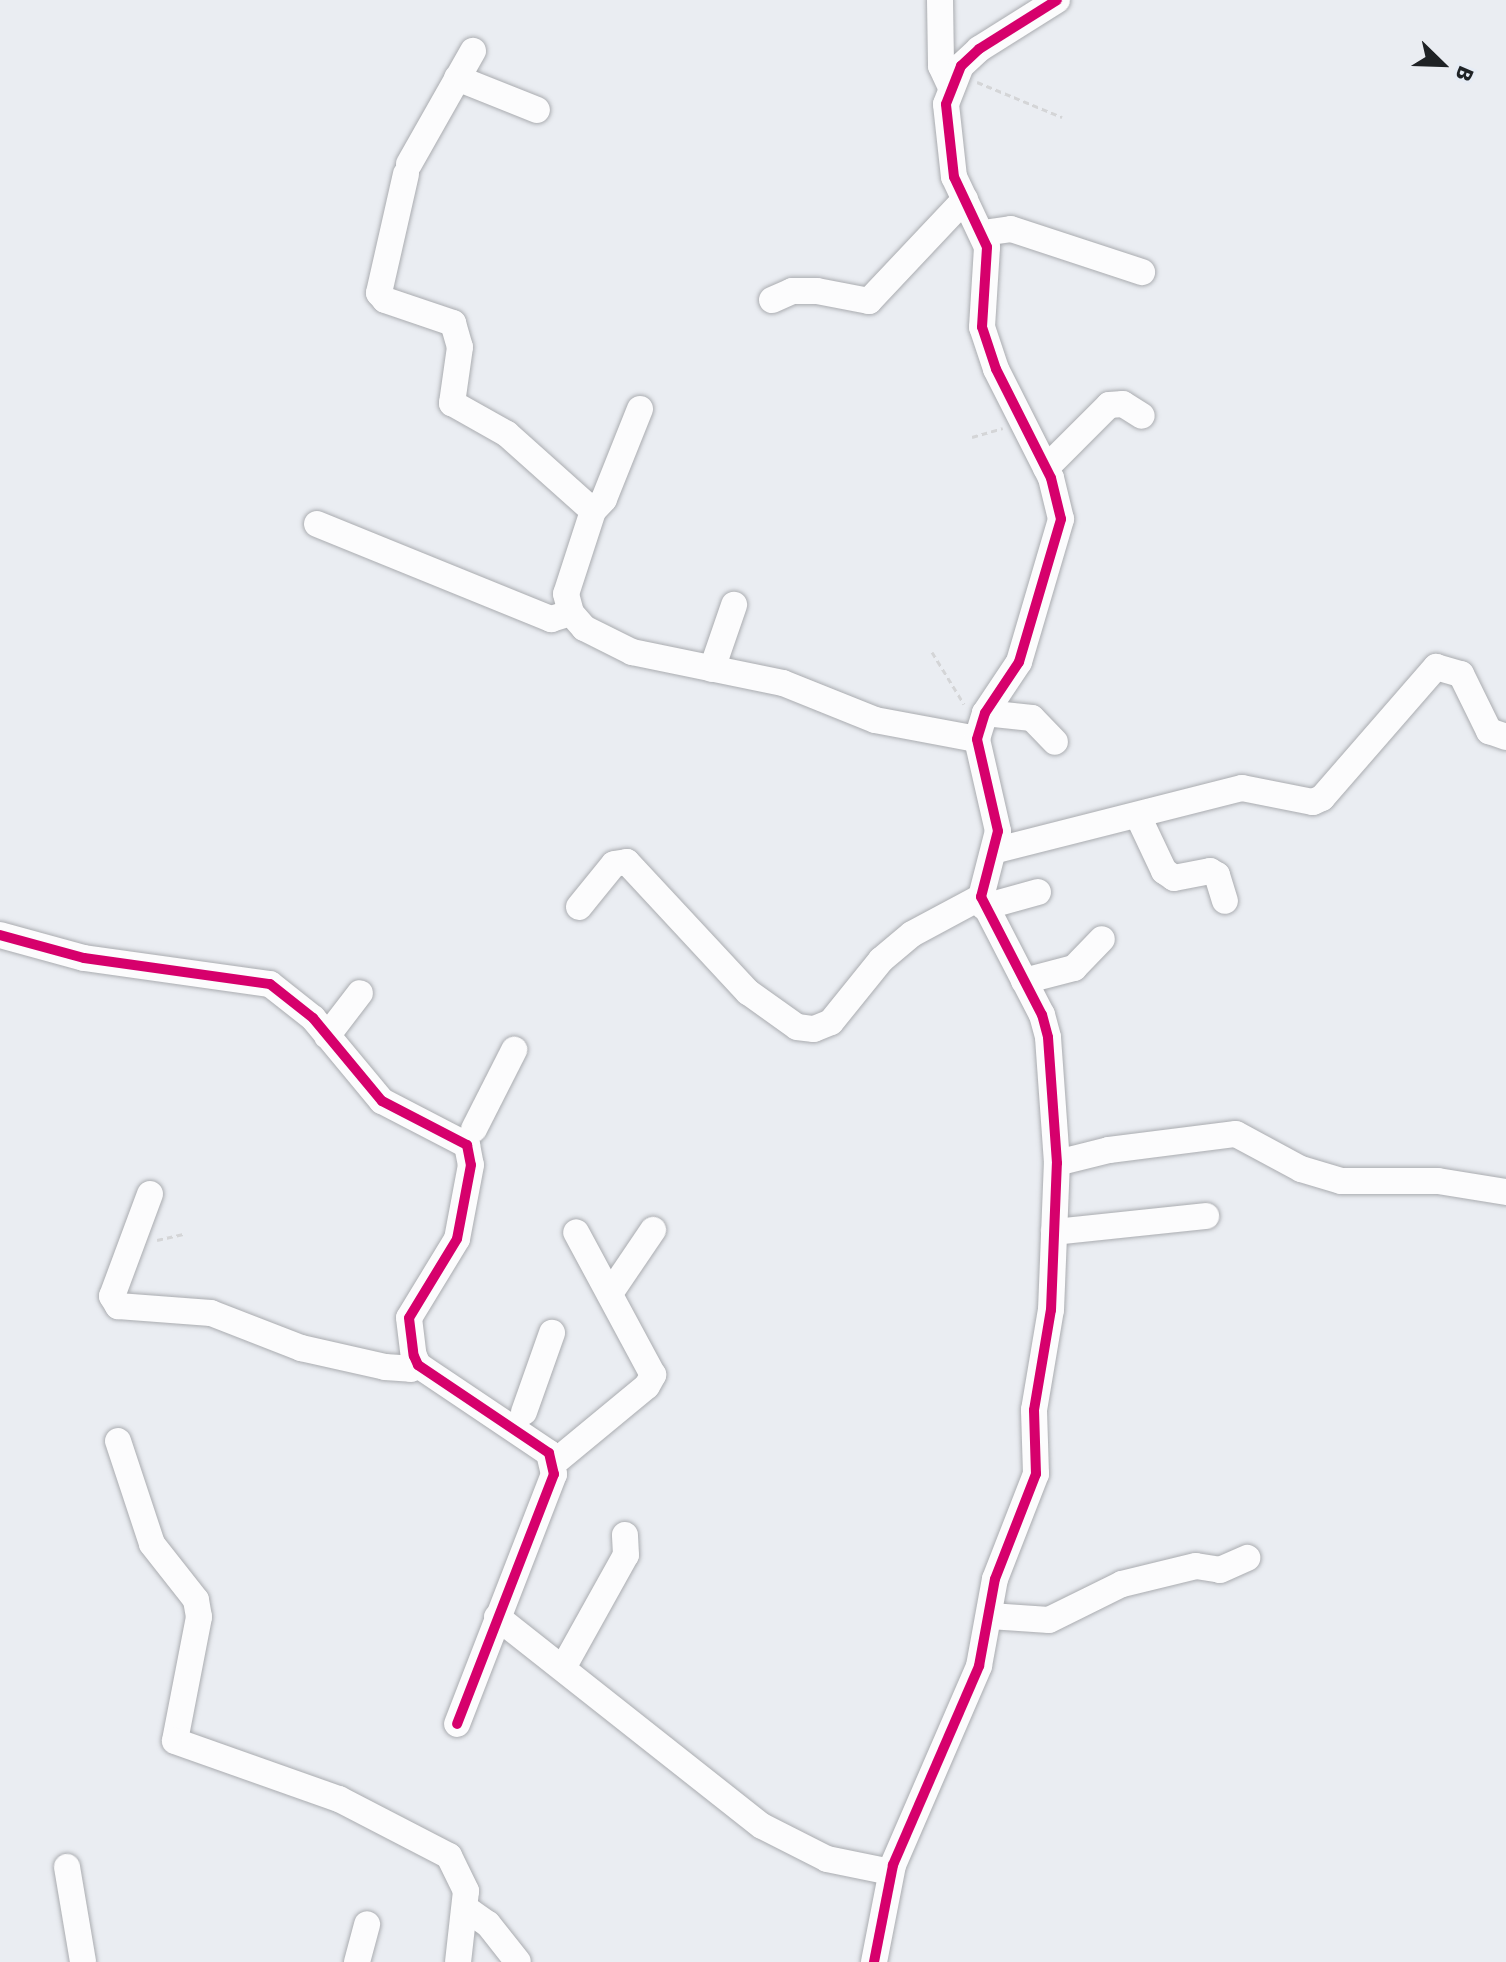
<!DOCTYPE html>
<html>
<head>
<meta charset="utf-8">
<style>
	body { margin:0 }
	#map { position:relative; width:1506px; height:1962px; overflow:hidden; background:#eaedf2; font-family:"Fira Sans",sans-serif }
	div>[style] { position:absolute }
	.path>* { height:3px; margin-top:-1.5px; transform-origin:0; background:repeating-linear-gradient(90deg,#d4d5d7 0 6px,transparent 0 10px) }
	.roads { filter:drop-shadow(0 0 2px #aaacb0) drop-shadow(0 0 2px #aaacb0) }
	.minor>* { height:26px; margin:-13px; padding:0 13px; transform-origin:13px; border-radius:13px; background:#fcfcfd }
	.cycleway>* { height:10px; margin:-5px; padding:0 5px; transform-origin:5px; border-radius:5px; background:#d6006c }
	span { translate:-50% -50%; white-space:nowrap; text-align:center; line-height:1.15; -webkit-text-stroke:8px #e6ecf5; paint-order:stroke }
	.north { position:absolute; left:1402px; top:24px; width:80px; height:80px; -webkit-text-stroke:6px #e6ecf5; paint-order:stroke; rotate:113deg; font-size:22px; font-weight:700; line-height:32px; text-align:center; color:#1f2225 }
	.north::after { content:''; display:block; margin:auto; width:28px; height:36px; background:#1f2225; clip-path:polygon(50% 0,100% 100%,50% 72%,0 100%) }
</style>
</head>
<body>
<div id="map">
	<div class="path">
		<i style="left:977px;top:82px;width:92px;rotate:22.4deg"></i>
		<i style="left:972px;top:437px;width:32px;rotate:-16deg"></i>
		<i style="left:932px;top:652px;width:61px;rotate:58.4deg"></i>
		<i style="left:157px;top:1240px;width:27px;rotate:-13deg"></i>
	</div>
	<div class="roads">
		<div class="minor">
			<i style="left:940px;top:0;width:66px;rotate:89.1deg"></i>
			<i style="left:941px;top:66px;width:21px;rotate:65deg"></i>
			<i style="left:457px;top:78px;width:86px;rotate:21.8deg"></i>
			<i style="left:409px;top:164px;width:130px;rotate:-60.5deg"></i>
			<i style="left:406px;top:174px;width:122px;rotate:102.8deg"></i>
			<i style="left:379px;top:293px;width:9px;rotate:49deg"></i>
			<i style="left:385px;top:300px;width:72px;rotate:18.7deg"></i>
			<i style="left:453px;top:323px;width:25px;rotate:74deg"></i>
			<i style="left:460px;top:347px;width:57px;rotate:98.1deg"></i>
			<i style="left:452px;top:403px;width:63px;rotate:29.4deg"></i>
			<i style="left:507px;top:434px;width:115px;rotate:41.8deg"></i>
			<i style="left:593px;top:511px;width:87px;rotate:108deg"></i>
			<i style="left:566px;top:594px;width:20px;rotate:75deg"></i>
			<i style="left:571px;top:613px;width:20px;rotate:49deg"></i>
			<i style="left:584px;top:628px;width:54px;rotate:26.6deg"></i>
			<i style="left:632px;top:652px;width:154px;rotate:11.6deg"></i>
			<i style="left:783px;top:683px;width:99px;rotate:21.9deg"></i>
			<i style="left:875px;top:720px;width:104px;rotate:10.6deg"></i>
			<i style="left:983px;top:233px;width:28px;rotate:-8deg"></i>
			<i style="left:1011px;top:229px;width:138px;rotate:18.2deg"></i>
			<i style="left:772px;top:300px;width:22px;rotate:-24deg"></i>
			<i style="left:792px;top:291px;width:25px"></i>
			<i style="left:817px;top:291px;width:53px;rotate:10.9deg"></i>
			<i style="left:869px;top:301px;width:140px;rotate:-46.7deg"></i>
			<i style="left:1046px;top:468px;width:89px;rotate:-45deg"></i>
			<i style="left:1109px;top:405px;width:14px;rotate:-4deg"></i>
			<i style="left:1123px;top:404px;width:22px;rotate:32deg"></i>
			<i style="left:593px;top:511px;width:16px;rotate:-47deg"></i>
			<i style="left:604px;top:499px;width:97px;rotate:-68.2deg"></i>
			<i style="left:317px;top:524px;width:253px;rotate:22.1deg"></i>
			<i style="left:551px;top:619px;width:21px;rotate:-17deg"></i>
			<i style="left:712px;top:669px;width:68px;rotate:-71deg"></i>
			<i style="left:985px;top:713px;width:47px;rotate:6.1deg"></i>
			<i style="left:1032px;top:718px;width:33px;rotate:46deg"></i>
			<i style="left:1138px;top:816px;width:61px;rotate:64.7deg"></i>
			<i style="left:1164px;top:871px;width:12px;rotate:35deg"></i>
			<i style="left:1174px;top:878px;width:37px;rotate:-11deg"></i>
			<i style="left:1210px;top:871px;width:8px;rotate:30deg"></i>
			<i style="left:1217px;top:875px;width:27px;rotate:73deg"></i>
			<i style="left:997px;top:850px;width:253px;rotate:-14.2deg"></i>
			<i style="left:1242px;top:788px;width:72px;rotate:11.2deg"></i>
			<i style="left:1313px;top:802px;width:10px;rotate:-24deg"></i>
			<i style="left:1322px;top:798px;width:174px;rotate:-49deg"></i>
			<i style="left:1436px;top:667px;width:26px;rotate:16deg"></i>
			<i style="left:1461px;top:674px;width:64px;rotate:63.8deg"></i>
			<i style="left:1489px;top:731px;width:18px;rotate:19deg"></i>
			<i style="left:579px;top:907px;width:55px;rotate:-50.9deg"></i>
			<i style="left:614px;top:864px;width:13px;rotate:-9deg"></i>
			<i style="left:627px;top:862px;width:178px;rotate:47.1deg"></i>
			<i style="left:748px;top:992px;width:60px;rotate:35.5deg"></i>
			<i style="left:797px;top:1027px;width:17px;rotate:7deg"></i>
			<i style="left:814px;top:1029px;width:18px;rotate:-22deg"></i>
			<i style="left:831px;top:1022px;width:80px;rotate:-51.1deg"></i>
			<i style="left:881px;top:960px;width:40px;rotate:-40deg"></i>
			<i style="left:912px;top:934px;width:78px;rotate:-28.2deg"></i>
			<i style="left:984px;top:907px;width:56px;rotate:-15.5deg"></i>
			<i style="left:0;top:935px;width:87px;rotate:15.3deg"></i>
			<i style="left:84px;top:958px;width:188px;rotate:8deg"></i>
			<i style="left:270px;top:984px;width:55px;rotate:38.3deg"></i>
			<i style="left:313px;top:1018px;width:108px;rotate:50.3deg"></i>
			<i style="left:382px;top:1101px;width:96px;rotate:27.4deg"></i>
			<i style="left:467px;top:1145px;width:20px;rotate:79deg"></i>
			<i style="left:471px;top:1165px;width:75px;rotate:100.7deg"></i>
			<i style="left:457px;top:1239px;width:92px;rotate:121.3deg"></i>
			<i style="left:409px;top:1318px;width:38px;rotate:83deg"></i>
			<i style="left:414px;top:1356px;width:10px;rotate:66deg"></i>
			<i style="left:418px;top:1365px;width:158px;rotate:33.9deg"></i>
			<i style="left:549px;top:1453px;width:22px;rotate:77deg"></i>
			<i style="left:554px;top:1474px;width:268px;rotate:111.2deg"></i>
			<i style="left:1024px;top:981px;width:52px;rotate:-14.6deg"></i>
			<i style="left:1074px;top:968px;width:40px;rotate:-46deg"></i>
			<i style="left:327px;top:1036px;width:54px;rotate:-52.5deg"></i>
			<i style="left:474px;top:1129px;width:89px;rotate:-63.1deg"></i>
			<i style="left:1057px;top:1163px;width:54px;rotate:-14deg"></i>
			<i style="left:1109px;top:1150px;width:128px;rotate:-7.2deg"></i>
			<i style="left:1236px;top:1134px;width:74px;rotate:28.3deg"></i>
			<i style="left:1301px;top:1169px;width:42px;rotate:16.7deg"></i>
			<i style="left:1341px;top:1181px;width:97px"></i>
			<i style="left:1438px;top:1181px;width:69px;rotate:9.2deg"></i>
			<i style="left:150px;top:1194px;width:109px;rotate:110.4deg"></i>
			<i style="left:112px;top:1296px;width:12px;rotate:59deg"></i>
			<i style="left:118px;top:1306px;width:93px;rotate:4.3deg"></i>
			<i style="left:211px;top:1313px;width:97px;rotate:21.3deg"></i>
			<i style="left:301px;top:1348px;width:86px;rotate:12.7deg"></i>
			<i style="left:385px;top:1367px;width:26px;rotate:4deg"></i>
			<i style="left:411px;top:1369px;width:8px;rotate:-30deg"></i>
			<i style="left:1054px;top:1232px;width:153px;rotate:-6deg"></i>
			<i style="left:611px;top:1292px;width:75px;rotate:-55.9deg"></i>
			<i style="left:524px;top:1412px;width:84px;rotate:-70.5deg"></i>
			<i style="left:118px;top:1441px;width:108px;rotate:71.7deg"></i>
			<i style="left:152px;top:1544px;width:71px;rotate:51.8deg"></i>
			<i style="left:196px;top:1600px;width:17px;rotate:80deg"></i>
			<i style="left:199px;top:1617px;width:126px;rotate:101deg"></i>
			<i style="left:175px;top:1741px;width:174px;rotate:19.5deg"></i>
			<i style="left:339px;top:1799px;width:124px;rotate:27.4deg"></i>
			<i style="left:449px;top:1856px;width:39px;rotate:64deg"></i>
			<i style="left:466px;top:1891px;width:71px;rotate:96.4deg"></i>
			<i style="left:555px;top:1462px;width:119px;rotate:-39.6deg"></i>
			<i style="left:647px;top:1386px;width:13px;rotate:-61deg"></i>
			<i style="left:653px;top:1375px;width:162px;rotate:-118.3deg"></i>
			<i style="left:990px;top:1616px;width:59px;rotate:3.9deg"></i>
			<i style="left:1049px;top:1620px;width:81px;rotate:-26.3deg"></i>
			<i style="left:1122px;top:1584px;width:76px;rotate:-13.7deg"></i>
			<i style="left:1196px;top:1566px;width:24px;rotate:9deg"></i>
			<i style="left:1220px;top:1570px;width:30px;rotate:-24deg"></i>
			<i style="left:497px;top:1617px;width:337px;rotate:38.3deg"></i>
			<i style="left:762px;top:1826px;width:73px;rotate:26.9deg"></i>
			<i style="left:827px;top:1859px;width:65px;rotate:11.5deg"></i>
			<i style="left:563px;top:1668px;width:129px;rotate:-60.9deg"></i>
			<i style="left:626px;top:1555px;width:20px;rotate:-93deg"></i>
			<i style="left:67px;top:1867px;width:96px;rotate:80.4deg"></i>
			<i style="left:465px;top:1908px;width:28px;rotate:35deg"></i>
			<i style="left:488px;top:1924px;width:48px;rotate:51.7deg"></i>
			<i style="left:357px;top:1962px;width:39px;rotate:-75deg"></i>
			<i style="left:874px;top:1962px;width:99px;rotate:-78.9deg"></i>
			<i style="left:893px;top:1865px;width:217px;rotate:-66.6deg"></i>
			<i style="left:979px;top:1666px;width:88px;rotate:-79.6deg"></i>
			<i style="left:995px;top:1579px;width:113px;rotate:-68.7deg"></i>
			<i style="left:1036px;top:1474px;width:64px;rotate:-91.8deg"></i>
			<i style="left:1034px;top:1410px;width:101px;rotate:-80.4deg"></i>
			<i style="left:1051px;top:1310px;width:147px;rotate:-87.7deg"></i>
			<i style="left:1057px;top:1163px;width:126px;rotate:-94.1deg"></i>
			<i style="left:1048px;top:1037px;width:23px;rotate:-105deg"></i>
			<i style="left:1042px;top:1015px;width:133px;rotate:-117.3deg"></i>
			<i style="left:981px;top:897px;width:68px;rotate:-75.6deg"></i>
			<i style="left:998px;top:831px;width:94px;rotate:-102.9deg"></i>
			<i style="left:977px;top:739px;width:27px;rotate:-73deg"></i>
			<i style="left:985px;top:713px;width:61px;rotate:-56.3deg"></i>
			<i style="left:1019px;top:662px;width:149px;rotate:-73.6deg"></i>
			<i style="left:1061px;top:519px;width:42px;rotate:-103.7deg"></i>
			<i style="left:1051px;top:478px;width:122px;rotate:-116.8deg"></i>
			<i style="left:996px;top:369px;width:44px;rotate:-108.4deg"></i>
			<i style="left:982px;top:327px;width:80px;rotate:-86.4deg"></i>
			<i style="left:987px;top:247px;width:77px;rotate:-115.2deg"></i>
			<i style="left:954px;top:177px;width:73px;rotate:-96.3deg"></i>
			<i style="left:946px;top:104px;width:41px;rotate:-68.5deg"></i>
			<i style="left:961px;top:66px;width:25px;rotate:-43deg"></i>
			<i style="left:979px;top:49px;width:92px;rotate:-32.1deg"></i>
		</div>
	</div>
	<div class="cycleway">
		<i style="left:0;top:935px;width:87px;rotate:15.3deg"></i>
		<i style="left:84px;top:958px;width:188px;rotate:8deg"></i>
		<i style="left:270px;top:984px;width:55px;rotate:38.3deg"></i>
		<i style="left:313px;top:1018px;width:108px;rotate:50.3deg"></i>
		<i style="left:382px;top:1101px;width:96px;rotate:27.4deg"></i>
		<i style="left:467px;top:1145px;width:20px;rotate:79deg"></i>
		<i style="left:471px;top:1165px;width:75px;rotate:100.7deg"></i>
		<i style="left:457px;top:1239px;width:92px;rotate:121.3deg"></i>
		<i style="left:409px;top:1318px;width:38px;rotate:83deg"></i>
		<i style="left:414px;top:1356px;width:10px;rotate:66deg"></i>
		<i style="left:418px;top:1365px;width:158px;rotate:33.9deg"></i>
		<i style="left:549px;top:1453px;width:22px;rotate:77deg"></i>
		<i style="left:554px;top:1474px;width:268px;rotate:111.2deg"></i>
		<i style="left:874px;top:1962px;width:99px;rotate:-78.9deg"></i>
		<i style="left:893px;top:1865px;width:217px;rotate:-66.6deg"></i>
		<i style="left:979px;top:1666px;width:88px;rotate:-79.6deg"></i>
		<i style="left:995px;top:1579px;width:113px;rotate:-68.7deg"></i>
		<i style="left:1036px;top:1474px;width:64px;rotate:-91.8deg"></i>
		<i style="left:1034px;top:1410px;width:101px;rotate:-80.4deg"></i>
		<i style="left:1051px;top:1310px;width:147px;rotate:-87.7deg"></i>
		<i style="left:1057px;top:1163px;width:126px;rotate:-94.1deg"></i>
		<i style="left:1048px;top:1037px;width:23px;rotate:-105deg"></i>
		<i style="left:1042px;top:1015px;width:133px;rotate:-117.3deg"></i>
		<i style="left:981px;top:897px;width:68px;rotate:-75.6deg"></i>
		<i style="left:998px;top:831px;width:94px;rotate:-102.9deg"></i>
		<i style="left:977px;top:739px;width:27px;rotate:-73deg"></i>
		<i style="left:985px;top:713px;width:61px;rotate:-56.3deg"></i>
		<i style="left:1019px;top:662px;width:149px;rotate:-73.6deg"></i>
		<i style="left:1061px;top:519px;width:42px;rotate:-103.7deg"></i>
		<i style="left:1051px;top:478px;width:122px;rotate:-116.8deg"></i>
		<i style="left:996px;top:369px;width:44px;rotate:-108.4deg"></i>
		<i style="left:982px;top:327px;width:80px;rotate:-86.4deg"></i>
		<i style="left:987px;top:247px;width:77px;rotate:-115.2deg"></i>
		<i style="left:954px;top:177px;width:73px;rotate:-96.3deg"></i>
		<i style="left:946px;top:104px;width:41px;rotate:-68.5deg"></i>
		<i style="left:961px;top:66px;width:25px;rotate:-43deg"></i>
		<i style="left:979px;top:49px;width:92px;rotate:-32.1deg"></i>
	</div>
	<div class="north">B</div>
</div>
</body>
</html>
